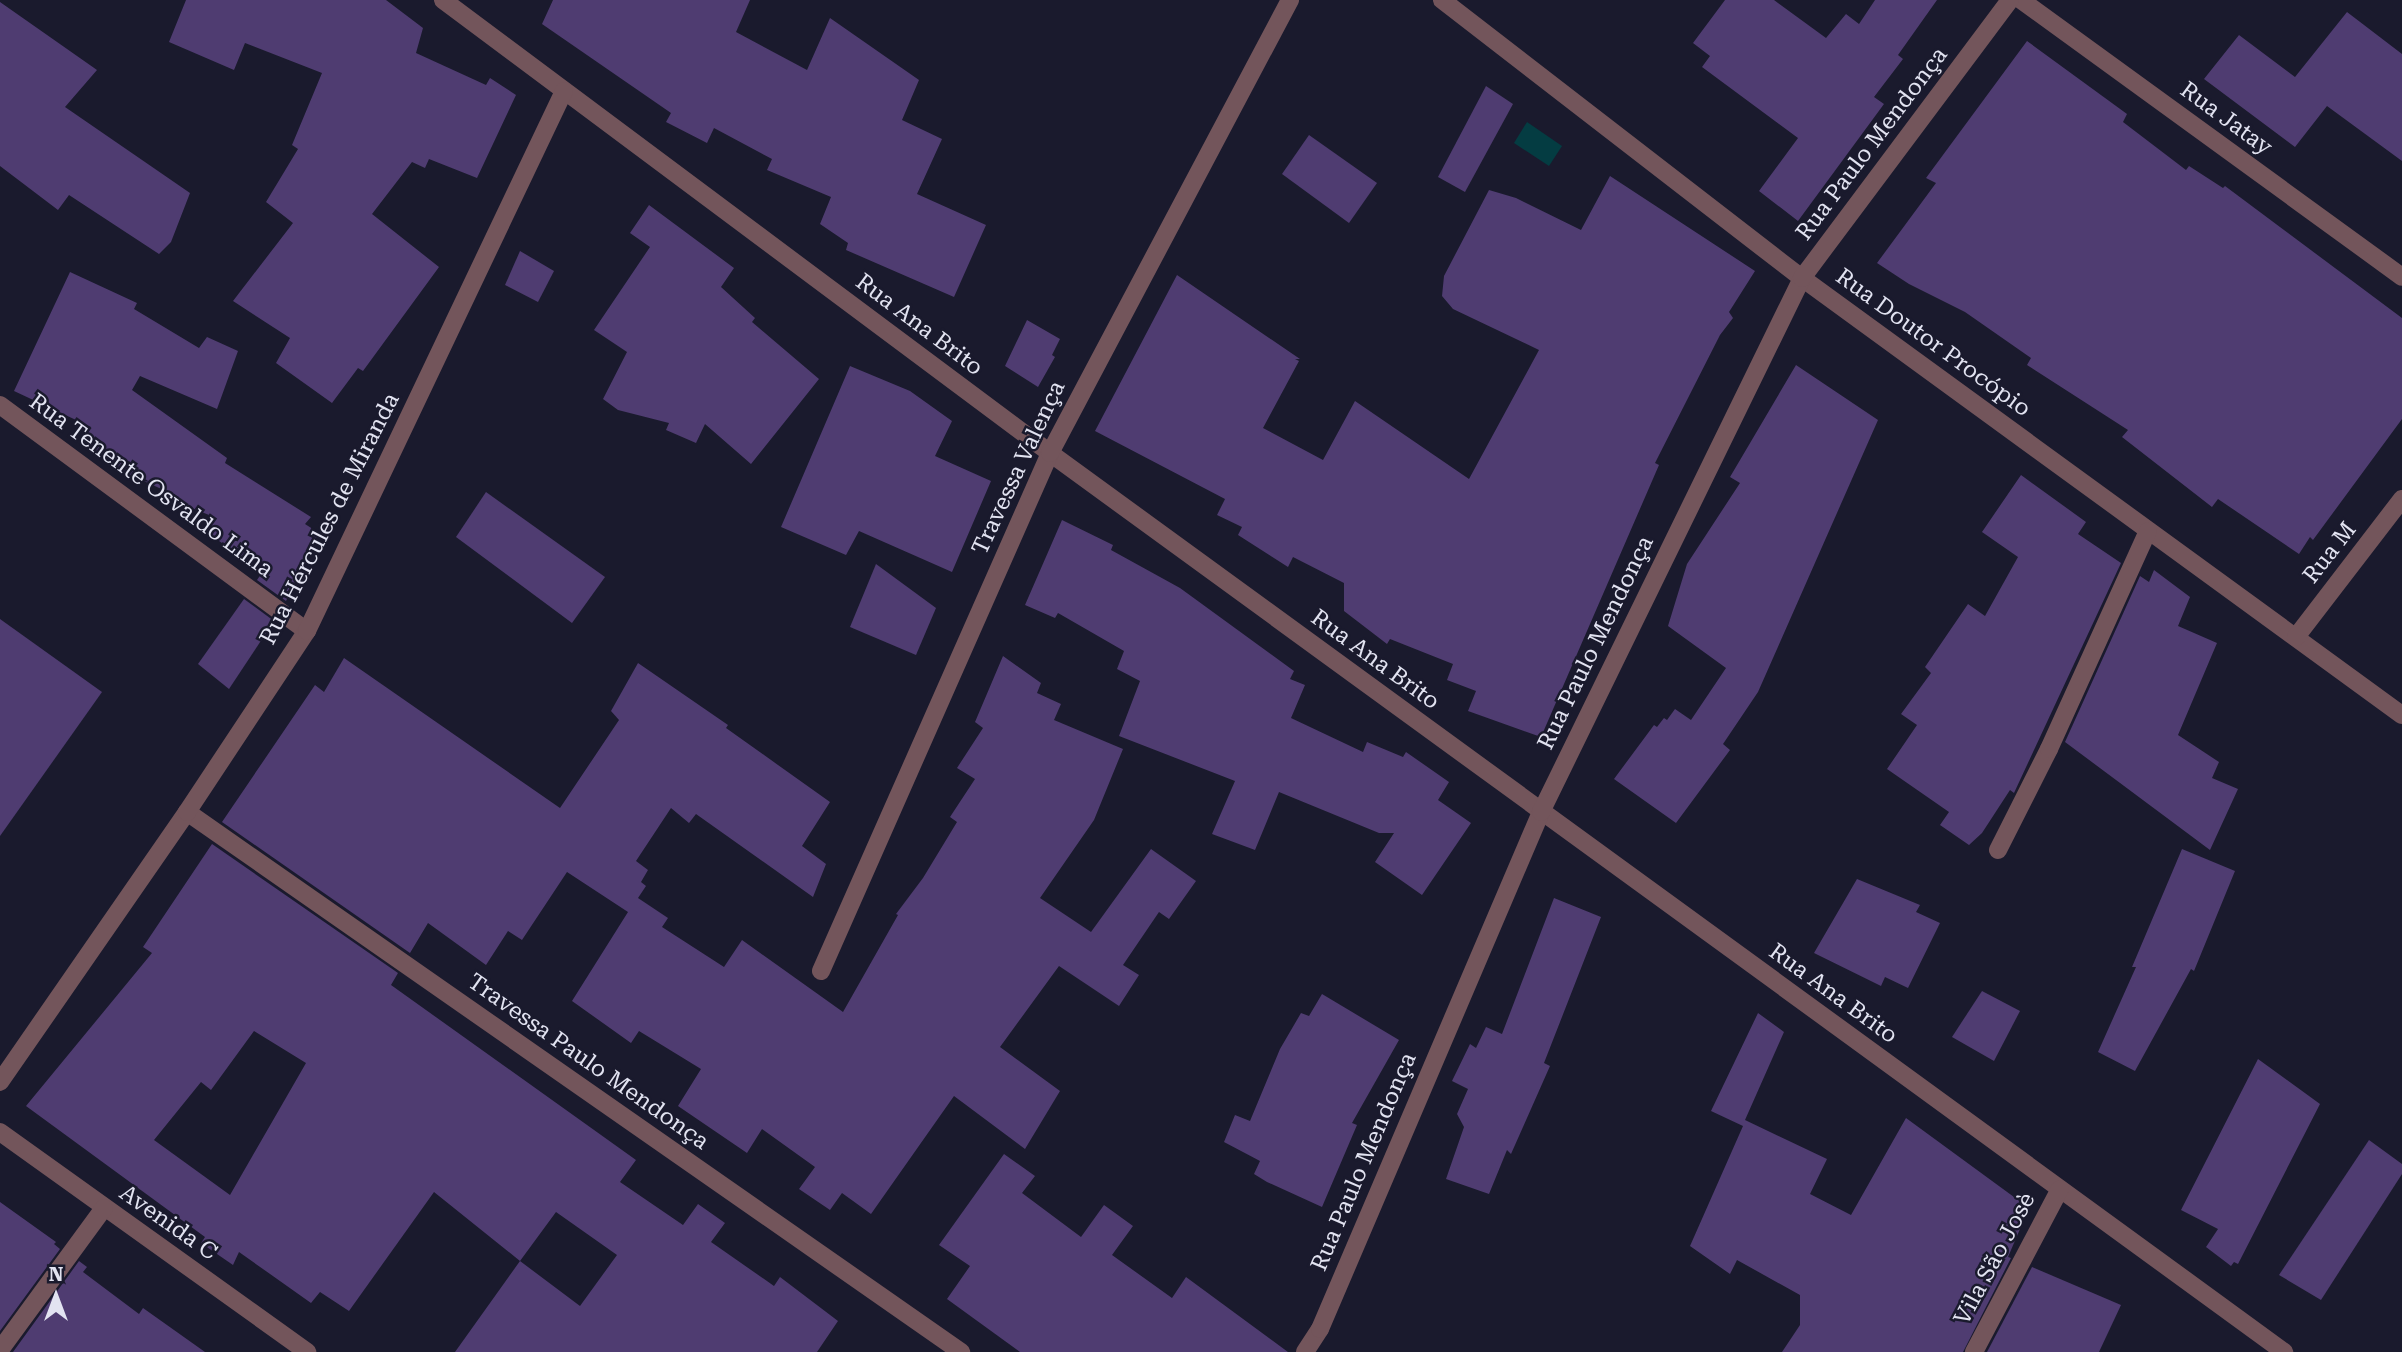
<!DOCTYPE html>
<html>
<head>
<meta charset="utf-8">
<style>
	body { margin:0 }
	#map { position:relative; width:2402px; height:1352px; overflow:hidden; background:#1a1a2d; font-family:"Roboto Serif",serif }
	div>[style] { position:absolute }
	.water>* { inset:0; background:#043c42 }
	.building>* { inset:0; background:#4f3c71 }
	.minor>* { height:18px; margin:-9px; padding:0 9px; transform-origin:9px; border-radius:9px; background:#73555b }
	span { translate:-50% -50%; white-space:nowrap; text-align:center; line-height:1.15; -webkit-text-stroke:5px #1a1a2d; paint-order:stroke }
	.street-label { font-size:23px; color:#e2e3f1 }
	.north { position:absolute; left:21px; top:1261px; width:70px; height:70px; -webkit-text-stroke:5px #1a1a2d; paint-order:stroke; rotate:0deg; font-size:19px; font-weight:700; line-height:28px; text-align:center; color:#e2e3f1 }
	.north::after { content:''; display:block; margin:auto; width:24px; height:32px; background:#e2e3f1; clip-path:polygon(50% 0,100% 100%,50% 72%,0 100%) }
</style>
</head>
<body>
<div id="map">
	<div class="water">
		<i style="clip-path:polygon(1527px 122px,1562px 146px,1549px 166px,1514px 143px)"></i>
	</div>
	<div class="building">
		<i style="clip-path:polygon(186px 0,386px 0,423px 28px,416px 53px,486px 85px,490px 78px,516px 95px,477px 178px,429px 159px,425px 168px,412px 162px,372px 214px,439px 267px,363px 371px,358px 368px,332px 403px,276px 363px,290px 338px,233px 301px,293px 223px,266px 202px,298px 149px,292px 145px,322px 73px,245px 43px,234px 70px,169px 42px)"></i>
		<i style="clip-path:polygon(553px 0,750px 0,736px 32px,807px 70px,830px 18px,919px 80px,902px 120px,942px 139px,917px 194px,986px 225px,954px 297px,846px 250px,848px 243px,820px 224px,831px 197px,767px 170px,772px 159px,714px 128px,707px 143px,666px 122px,671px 113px,542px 24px)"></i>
		<i style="clip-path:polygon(1725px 0,1774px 0,1826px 38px,1846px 14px,1859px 24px,1875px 0,1937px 0,1898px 55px,1903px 59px,1874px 97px,1884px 104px,1798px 221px,1759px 191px,1798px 138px,1702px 67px,1710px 56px,1693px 43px)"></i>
		<i style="clip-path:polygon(0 2px,97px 70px,65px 107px,190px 193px,171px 242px,159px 254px,69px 195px,58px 210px,0 166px)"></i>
		<i style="clip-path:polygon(2347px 12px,2402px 54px,2402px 161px,2327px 106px,2295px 147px,2204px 79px,2239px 35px,2295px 77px)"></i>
		<i style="clip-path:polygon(2027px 41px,2127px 114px,2123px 122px,2186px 170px,2189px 166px,2223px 188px,2225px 186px,2402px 318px,2402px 419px,2313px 540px,2310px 537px,2299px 554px,2218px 499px,2212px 507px,2122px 437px,2128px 430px,2027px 365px,2031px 358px,1965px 312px,1909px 284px,1877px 263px,1936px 183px,1926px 178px)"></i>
		<i style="clip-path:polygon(1486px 86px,1513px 104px,1465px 192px,1438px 177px)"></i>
		<i style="clip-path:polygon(1309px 135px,1377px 183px,1349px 223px,1282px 174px)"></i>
		<i style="clip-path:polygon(1610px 176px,1755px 271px,1729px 312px,1733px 318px,1720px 335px,1655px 463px,1659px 465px,1541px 737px,1468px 711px,1476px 691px,1447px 680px,1453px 664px,1390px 639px,1387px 644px,1344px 611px,1344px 583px,1293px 557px,1288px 567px,1238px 535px,1242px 527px,1217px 515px,1225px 499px,1095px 431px,1177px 275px,1300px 359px,1295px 359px,1299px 361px,1263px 428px,1323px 460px,1355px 401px,1469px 479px,1539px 350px,1453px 309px,1442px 296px,1444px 276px,1489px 190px,1516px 198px,1581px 230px)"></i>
		<i style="clip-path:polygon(649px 205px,734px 268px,721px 287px,755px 318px,752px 322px,819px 379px,751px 464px,705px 424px,696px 443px,666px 430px,669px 423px,618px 410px,603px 399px,627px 352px,594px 330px,650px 247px,630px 233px)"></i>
		<i style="clip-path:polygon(520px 251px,554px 271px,538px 302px,505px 285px)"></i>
		<i style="clip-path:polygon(70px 272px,137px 303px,134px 309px,199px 348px,207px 337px,238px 351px,217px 409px,140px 376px,132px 390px,227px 458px,225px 463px,311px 517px,305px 524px,319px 533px,286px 601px,257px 580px,263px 571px,203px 530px,209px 515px,177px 502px,179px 497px,113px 467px,82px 445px,91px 427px,14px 391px)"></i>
		<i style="clip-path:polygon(1027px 320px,1060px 339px,1052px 355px,1055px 357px,1038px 387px,1005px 366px)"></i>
		<i style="clip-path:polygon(1796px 365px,1878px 420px,1758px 692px,1723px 744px,1730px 750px,1676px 823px,1614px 779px,1654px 725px,1657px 727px,1664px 718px,1667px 720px,1675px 709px,1691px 720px,1726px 668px,1668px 626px,1687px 564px,1740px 483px,1730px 477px)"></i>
		<i style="clip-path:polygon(850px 366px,910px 391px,952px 421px,935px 456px,991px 481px,952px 572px,859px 531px,846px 555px,781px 527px)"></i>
		<i style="clip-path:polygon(2021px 475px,2086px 522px,2078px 534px,2121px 563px,2014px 793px,2010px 790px,1982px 833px,1969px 845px,1940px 825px,1949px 812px,1887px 769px,1917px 725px,1901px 714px,1931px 673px,1925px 667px,1968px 604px,1985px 616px,2018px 557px,1982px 532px)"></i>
		<i style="clip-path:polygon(486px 492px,605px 577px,572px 623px,456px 537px)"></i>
		<i style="clip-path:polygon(1062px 520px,1113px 545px,1111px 550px,1180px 588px,1294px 671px,1290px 679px,1305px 685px,1291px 718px,1363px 752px,1367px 742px,1403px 757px,1406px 752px,1449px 782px,1438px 800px,1471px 823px,1422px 895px,1375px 862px,1394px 833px,1379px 833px,1279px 792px,1255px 850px,1212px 834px,1235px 781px,1119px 736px,1140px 681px,1117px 669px,1124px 651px,1058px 613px,1055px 618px,1025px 605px)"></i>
		<i style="clip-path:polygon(876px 564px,936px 608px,916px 655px,850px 627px)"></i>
		<i style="clip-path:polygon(2154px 570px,2190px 597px,2178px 626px,2217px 643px,2178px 735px,2219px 762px,2212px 778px,2238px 789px,2210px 850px,2065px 742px,2140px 576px,2149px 582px)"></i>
		<i style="clip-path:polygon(244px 599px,274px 621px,229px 689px,198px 664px)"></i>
		<i style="clip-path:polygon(0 619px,102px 692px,0 836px)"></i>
		<i style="clip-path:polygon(1003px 656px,1041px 683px,1037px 693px,1061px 704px,1054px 720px,1123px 749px,1094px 820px,1040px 898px,1091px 932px,1151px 849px,1196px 881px,1169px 919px,1159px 912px,1123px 965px,1139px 975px,1119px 1006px,1059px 966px,1000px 1047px,1060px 1091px,1025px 1149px,954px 1096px,871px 1214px,842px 1193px,830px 1210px,799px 1189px,815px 1167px,762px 1129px,747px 1153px,678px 1106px,701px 1069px,639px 1031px,631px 1043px,572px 1001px,628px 912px,567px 872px,522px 940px,508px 931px,486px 965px,428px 923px,410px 953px,222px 822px,315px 685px,324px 692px,344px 658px,560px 808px,619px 720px,611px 711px,638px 663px,728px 725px,726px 728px,830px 802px,802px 846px,826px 864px,813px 897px,696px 814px,689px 823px,671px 808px,636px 861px,648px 870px,641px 882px,646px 886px,638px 898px,668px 918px,662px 927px,724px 967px,742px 940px,843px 1012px,898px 915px,896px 914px,923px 878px,957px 822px,950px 817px,975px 779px,957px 768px,983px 728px,975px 722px)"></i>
		<i style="clip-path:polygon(evenodd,212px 844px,398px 973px,391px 985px,636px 1160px,620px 1182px,683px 1225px,698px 1204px,725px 1223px,711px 1242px,774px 1286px,780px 1277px,838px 1321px,817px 1352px,455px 1352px,520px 1261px,580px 1306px,617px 1255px,556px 1212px,520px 1261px,434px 1192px,349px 1311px,320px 1292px,311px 1303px,239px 1252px,233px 1265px,201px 1243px,205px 1237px,26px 1106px,152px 953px,143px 947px,212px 844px,254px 1031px,306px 1063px,230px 1195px,154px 1140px,201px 1082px,211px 1090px,254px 1031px)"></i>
		<i style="clip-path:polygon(2182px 849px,2235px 871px,2194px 971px,2191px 969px,2135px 1071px,2098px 1052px,2136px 967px,2132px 967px)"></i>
		<i style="clip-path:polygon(1857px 879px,1920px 905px,1916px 912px,1940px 923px,1908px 988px,1885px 977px,1881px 986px,1814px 953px)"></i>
		<i style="clip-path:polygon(1554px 898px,1601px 917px,1544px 1063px,1550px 1066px,1511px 1154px,1507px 1150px,1489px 1194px,1446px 1179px,1464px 1127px,1457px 1114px,1468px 1089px,1452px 1081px,1470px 1044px,1476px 1048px,1486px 1027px,1502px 1034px)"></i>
		<i style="clip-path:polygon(1982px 991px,2020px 1011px,1994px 1061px,1952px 1037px)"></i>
		<i style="clip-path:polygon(1322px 994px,1399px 1040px,1352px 1123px,1357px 1125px,1322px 1207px,1267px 1182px,1254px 1174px,1260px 1161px,1224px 1142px,1235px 1115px,1250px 1121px,1280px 1049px,1301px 1013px,1309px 1016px)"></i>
		<i style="clip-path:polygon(1758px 1013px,1784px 1032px,1745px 1120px,1827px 1159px,1810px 1194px,1851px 1215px,1906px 1118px,2029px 1208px,2008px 1257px,2011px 1258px,1963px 1352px,1782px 1352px,1800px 1325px,1800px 1295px,1737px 1260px,1730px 1274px,1690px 1246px,1743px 1126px,1711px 1111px)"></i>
		<i style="clip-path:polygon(2258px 1059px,2320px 1104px,2238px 1264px,2234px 1262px,2231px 1266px,2206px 1247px,2218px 1229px,2181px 1210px)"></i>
		<i style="clip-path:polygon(2369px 1140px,2402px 1164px,2402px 1174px,2321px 1300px,2279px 1275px)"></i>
		<i style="clip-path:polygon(1004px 1154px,1035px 1176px,1022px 1193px,1081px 1237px,1104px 1205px,1133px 1226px,1112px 1255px,1172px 1298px,1186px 1277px,1288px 1352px,1020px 1352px,947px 1299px,970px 1266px,939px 1245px)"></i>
		<i style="clip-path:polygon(0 1202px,56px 1242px,54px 1244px,60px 1249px,0 1331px)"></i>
		<i style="clip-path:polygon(79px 1261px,87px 1267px,83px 1272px,139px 1314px,143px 1308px,205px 1352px,13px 1352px)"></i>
		<i style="clip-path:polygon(2032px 1267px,2121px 1305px,2099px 1352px,1987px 1352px)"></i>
	</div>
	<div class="minor">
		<i style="left:443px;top:0;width:757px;rotate:36.73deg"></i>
		<i style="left:1050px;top:453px;width:1527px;rotate:36.07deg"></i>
		<i style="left:1442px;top:0;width:455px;rotate:37.7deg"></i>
		<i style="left:1802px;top:278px;width:742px;rotate:36.07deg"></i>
		<i style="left:2021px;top:0;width:471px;rotate:36deg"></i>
		<i style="left:0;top:405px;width:381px;rotate:36.4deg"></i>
		<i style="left:2296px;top:637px;width:174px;rotate:-52.5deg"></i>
		<i style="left:187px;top:812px;width:944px;rotate:34.9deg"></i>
		<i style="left:1998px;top:850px;width:113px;rotate:-63.2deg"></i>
		<i style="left:2049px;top:749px;width:239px;rotate:-65.6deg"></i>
		<i style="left:821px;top:971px;width:566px;rotate:-66.15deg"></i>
		<i style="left:1050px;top:453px;width:513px;rotate:-62.09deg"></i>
		<i style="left:0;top:1082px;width:328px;rotate:-55.3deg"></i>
		<i style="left:187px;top:812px;width:217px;rotate:-56.5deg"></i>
		<i style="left:307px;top:631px;width:598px;rotate:-64.55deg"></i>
		<i style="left:0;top:1132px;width:378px;rotate:35.6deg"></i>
		<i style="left:0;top:1350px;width:176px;rotate:-53.8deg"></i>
		<i style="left:1305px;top:1352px;width:27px;rotate:-57deg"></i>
		<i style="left:1320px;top:1329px;width:562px;rotate:-66.85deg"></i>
		<i style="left:1541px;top:812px;width:594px;rotate:-63.95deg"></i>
		<i style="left:1802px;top:278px;width:347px;rotate:-53.2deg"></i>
		<i style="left:1974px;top:1352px;width:184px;rotate:-62.2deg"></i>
	</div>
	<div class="street-label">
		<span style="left:2226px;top:119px;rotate:36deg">Rua Jatay</span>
		<span style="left:1872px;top:144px;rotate:-53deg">Rua Paulo Mendonça</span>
		<span style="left:919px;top:325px;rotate:37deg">Rua Ana Brito</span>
		<span style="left:1933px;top:343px;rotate:36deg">Rua Doutor Procópio</span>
		<span style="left:1019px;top:468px;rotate:-65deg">Travessa Valença</span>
		<span style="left:151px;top:486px;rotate:36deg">Rua Tenente Osvaldo Lima</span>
		<span style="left:330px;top:519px;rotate:-63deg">Rua Hércules de Miranda</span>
		<span style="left:2330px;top:553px;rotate:-52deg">Rua M</span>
		<span style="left:1596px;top:643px;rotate:-64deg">Rua Paulo Mendonça</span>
		<span style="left:1375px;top:660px;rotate:36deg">Rua Ana Brito</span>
		<span style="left:1833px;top:994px;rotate:36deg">Rua Ana Brito</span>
		<span style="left:588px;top:1062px;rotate:35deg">Travessa Paulo Mendonça</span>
		<span style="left:1364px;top:1162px;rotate:-67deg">Rua Paulo Mendonça</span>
		<span style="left:168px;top:1223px;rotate:35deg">Avenida C</span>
		<span style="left:1995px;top:1259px;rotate:-62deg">Vila São Josè</span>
	</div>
	<div class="north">N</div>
</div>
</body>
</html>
